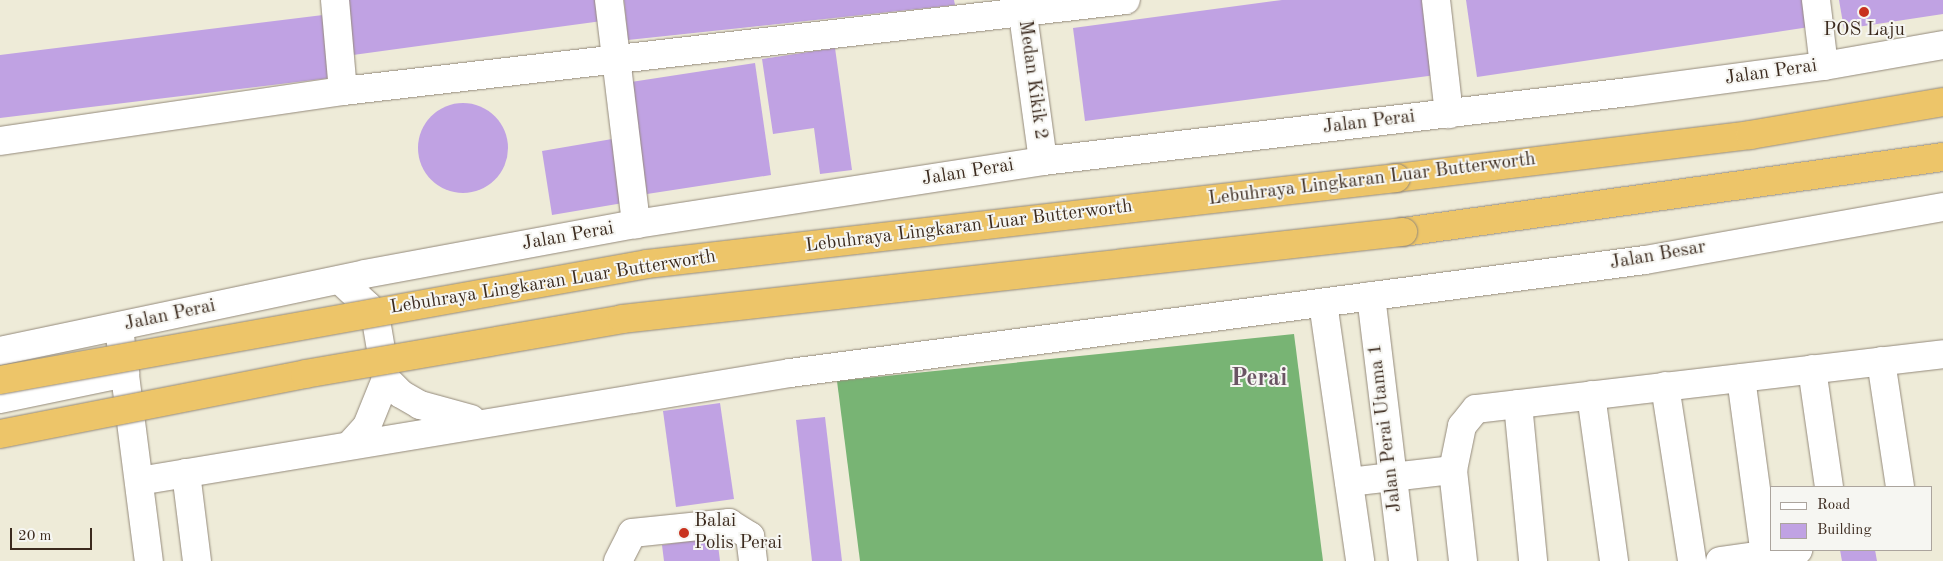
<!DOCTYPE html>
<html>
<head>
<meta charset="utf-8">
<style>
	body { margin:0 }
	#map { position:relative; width:1943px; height:561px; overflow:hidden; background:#eeebd8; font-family:"Old Standard TT",serif }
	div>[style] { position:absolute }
	.forest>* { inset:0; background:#78b474 }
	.building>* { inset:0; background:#c0a2e3 }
	.round { border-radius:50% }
	.roads { filter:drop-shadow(0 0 1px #948a7b) drop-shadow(0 0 1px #948a7b) }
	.minor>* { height:28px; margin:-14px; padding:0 14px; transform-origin:14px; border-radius:14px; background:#fff }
	.highway>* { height:28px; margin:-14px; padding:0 14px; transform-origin:14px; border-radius:14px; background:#edc569 }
	.bridges { filter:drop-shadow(0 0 1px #948a7b) drop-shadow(0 0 1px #948a7b) }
	.highway-bridge>* { height:28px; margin:-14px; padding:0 14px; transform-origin:14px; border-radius:14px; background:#edc569 }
	.dots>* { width:14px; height:14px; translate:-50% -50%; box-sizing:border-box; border:2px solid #f6f6f2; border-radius:50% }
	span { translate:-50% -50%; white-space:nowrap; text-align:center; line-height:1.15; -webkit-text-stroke:4px #f6f6f2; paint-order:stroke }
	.poi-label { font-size:19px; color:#3b2a1e }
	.left { translate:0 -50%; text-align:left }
	.street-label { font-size:19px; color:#3b2a1e }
	.district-label { font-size:24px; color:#6a5463; font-weight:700 }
	.legend { position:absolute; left:1770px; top:486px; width:162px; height:65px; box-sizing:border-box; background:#f6f6f2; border:1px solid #aba49d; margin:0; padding:6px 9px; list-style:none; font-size:15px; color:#3b2a1e }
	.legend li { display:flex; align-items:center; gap:10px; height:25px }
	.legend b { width:25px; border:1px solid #aba49d }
	.scale { position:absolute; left:10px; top:528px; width:82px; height:22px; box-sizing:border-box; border:2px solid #3b2a1e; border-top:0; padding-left:6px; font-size:15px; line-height:18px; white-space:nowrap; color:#3b2a1e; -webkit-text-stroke:4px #f6f6f2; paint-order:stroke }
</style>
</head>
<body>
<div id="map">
	<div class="forest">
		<i style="clip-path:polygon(1294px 334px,1323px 561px,860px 561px,837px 381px)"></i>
	</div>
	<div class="building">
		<i style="clip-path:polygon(346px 0,600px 0,602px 21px,353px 55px)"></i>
		<i style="clip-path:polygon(624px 0,954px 0,955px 5px,628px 40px)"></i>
		<i style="clip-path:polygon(1282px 0,1426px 0,1436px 75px,1085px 121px,1073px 28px)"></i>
		<i style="clip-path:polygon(1466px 0,1812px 0,1816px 26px,1477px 77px)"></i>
		<i style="clip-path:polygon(1839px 0,1943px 0,1943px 14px,1844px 29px)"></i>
		<i style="clip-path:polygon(323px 15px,330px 78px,0 118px,0 55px)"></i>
		<i style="clip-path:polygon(835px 48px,852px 170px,820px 174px,814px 128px,773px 134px,762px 59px)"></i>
		<i style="clip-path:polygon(755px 63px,771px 175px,647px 194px,631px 82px)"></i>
		<i class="round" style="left:418px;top:103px;width:90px;height:90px"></i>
		<i style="clip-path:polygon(618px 138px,629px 202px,552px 215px,542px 151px)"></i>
		<i style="clip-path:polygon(720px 403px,734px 499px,676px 507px,663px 411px)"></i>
		<i style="clip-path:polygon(825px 417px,842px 561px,812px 561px,796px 420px)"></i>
		<i style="clip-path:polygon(717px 537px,720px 561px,664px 561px,662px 545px)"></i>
		<i style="clip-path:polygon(1840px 550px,1875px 550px,1877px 561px,1842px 561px)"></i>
	</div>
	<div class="roads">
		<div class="minor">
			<i style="left:335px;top:0;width:91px;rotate:85deg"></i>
			<i style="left:609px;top:0;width:226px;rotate:83.1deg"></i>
			<i style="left:1021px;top:0;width:162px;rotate:82.2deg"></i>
			<i style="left:1436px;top:0;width:115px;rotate:83.5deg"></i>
			<i style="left:1816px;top:0;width:66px;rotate:83.1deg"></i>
			<i style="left:0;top:141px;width:347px;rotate:-8.3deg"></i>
			<i style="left:343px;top:91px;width:788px;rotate:-6.63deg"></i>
			<i style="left:340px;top:280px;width:38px;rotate:43deg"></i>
			<i style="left:368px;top:306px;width:16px;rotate:60deg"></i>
			<i style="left:376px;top:320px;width:60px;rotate:80.4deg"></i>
			<i style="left:386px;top:379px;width:51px;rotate:112deg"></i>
			<i style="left:367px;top:426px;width:25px;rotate:132deg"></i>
			<i style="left:1371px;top:296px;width:267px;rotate:83.1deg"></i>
			<i style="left:1323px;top:303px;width:261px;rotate:81.8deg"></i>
			<i style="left:120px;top:336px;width:227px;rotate:82.7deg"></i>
			<i style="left:0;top:351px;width:373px;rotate:-11.9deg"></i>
			<i style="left:365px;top:274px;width:276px;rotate:-10.5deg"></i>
			<i style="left:636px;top:224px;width:412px;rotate:-8.8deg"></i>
			<i style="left:1043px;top:161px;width:590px;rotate:-6.72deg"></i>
			<i style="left:1629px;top:92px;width:197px;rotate:-7.6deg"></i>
			<i style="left:1824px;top:66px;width:121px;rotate:-10deg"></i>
			<i style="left:1881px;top:361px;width:127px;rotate:81.4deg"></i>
			<i style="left:1812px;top:369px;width:119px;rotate:81.8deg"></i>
			<i style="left:1741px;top:378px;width:179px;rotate:82.3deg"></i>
			<i style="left:386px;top:379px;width:21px;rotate:45deg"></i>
			<i style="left:401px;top:394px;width:22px;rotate:30deg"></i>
			<i style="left:420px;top:405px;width:53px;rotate:15.4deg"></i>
			<i style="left:1665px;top:386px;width:177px;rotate:81.2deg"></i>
			<i style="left:1591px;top:395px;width:168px;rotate:82.1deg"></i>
			<i style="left:0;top:399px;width:128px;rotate:-11.7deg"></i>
			<i style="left:1518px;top:404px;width:158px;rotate:84.5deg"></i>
			<i style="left:186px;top:473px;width:89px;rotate:82.9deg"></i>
			<i style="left:139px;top:481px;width:660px;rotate:-9.42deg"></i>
			<i style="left:790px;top:373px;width:862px;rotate:-7.53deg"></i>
			<i style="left:1645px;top:260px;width:303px;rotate:-10.1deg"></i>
			<i style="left:1349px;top:482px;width:105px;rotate:-6.6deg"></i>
			<i style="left:618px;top:561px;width:31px;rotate:-63deg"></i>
			<i style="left:632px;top:533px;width:98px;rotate:-5.9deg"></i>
			<i style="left:729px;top:523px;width:25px;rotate:32deg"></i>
			<i style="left:750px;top:536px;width:25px;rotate:83deg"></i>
			<i style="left:1463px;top:561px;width:92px;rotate:-96.3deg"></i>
			<i style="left:1453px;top:470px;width:45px;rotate:-78.4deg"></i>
			<i style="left:1462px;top:426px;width:22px;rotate:-51deg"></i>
			<i style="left:1476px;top:409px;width:470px;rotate:-6.7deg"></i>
			<i style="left:1720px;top:561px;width:79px;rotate:-8deg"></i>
		</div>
		<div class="highway">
			<i style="left:1396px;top:178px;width:357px;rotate:-6.9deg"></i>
			<i style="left:1750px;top:135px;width:196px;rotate:-9.7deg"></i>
			<i style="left:1403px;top:232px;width:545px;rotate:-7.91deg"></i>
		</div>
	</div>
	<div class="bridges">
		<div class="highway-bridge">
			<i style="left:0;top:380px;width:657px;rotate:-10.16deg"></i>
			<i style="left:647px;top:264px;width:754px;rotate:-6.55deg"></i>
			<i style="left:0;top:434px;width:311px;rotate:-11.1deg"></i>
			<i style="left:305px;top:374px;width:322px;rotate:-9.8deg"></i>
			<i style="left:622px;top:319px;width:786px;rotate:-6.36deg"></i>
		</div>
	</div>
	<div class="dots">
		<i style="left:1864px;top:12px;background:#c8321e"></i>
		<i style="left:684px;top:533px;background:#c8321e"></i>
	</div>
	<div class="poi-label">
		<span style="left:1864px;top:31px">POS Laju</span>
		<span class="left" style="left:694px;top:533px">Balai<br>Polis Perai</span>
	</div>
	<div class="street-label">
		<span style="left:1771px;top:73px;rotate:-8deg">Jalan Perai</span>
		<span style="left:1032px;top:80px;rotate:82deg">Medan Kikik 2</span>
		<span style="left:1369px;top:123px;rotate:-7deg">Jalan Perai</span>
		<span style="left:968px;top:173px;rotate:-9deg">Jalan Perai</span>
		<span style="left:1372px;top:180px;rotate:-7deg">Lebuhraya Lingkaran Luar Butterworth</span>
		<span style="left:969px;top:227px;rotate:-7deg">Lebuhraya Lingkaran Luar Butterworth</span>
		<span style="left:568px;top:237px;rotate:-10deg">Jalan Perai</span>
		<span style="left:1658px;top:256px;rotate:-10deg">Jalan Besar</span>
		<span style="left:553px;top:283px;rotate:-9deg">Lebuhraya Lingkaran Luar Butterworth</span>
		<span style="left:170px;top:316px;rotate:-12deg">Jalan Perai</span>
		<span style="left:1386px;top:428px;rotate:-97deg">Jalan Perai Utama 1</span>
	</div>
	<div class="district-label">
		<span style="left:1259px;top:380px">Perai</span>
	</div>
	<ul class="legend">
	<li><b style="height:6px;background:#fff"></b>Road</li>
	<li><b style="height:14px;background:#c0a2e3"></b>Building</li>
	</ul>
	<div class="scale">20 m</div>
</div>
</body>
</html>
